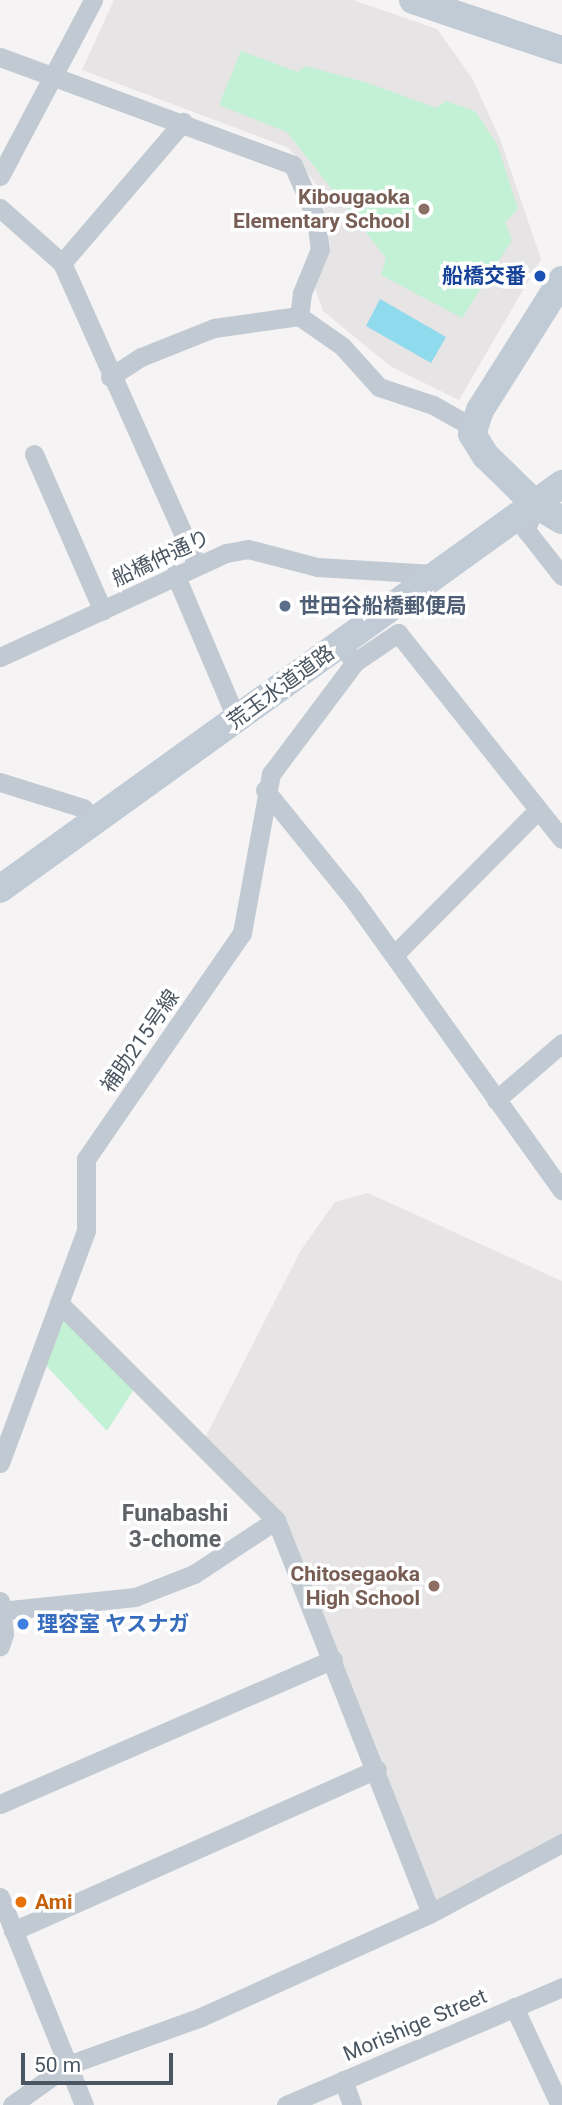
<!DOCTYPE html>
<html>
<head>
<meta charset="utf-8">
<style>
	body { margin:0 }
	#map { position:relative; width:562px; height:2105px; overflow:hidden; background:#f5f3f3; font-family:Roboto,"Noto Sans JP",sans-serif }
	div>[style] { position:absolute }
	.education>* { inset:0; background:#e6e4e5 }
	.green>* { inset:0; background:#c3f1d5 }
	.water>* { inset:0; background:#90daee }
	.street>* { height:19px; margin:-9.5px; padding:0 9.5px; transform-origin:9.5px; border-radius:9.5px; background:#c1cad2 }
	.secondary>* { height:28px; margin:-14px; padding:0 14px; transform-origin:14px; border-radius:14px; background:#c1cbd6 }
	.dots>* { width:19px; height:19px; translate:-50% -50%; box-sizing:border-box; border:4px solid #fff; border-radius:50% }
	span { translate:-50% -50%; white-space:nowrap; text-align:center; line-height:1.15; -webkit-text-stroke:7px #fff; paint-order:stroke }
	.education-label { font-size:21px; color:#785e54; font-weight:700 }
	.right { translate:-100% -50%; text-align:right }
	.transit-label { font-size:21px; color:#164399; font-weight:700 }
	.street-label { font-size:21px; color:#4a5661 }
	.service-label { font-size:21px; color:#4e5e75; font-weight:700 }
	.left { translate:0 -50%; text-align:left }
	.shop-label { font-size:21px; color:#366cbe; font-weight:700 }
	.food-label { font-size:21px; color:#c56008; font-weight:700 }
	.neighbourhood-label { font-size:23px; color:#5f6368; font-weight:700 }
	.scale { position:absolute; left:21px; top:2053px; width:152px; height:32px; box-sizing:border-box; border:4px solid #4a5661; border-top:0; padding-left:9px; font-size:21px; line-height:24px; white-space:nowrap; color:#4a5661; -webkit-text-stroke:5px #fff; paint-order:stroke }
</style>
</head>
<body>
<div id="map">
	<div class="education">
		<i style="clip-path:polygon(114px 0,353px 0,437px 29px,472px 78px,500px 139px,541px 259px,459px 400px,390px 366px,323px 311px,315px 288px,331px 248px,321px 191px,289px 148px,82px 70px)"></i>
		<i style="clip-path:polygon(368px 1193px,562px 1281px,562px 1837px,433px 1906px,278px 1518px,204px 1440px,301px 1250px,335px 1202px)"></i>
	</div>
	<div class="green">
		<i style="clip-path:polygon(241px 51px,298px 72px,305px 66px,365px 82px,436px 108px,446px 101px,475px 111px,497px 144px,518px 209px,505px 222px,512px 240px,462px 318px,381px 275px,386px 258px,287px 132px,219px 105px)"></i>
		<i style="clip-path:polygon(60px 1307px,138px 1383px,107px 1431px,41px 1360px)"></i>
	</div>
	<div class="water">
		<i style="clip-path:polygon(380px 299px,446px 337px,431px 363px,366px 326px)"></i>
	</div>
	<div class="street">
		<i style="left:0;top:57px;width:312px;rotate:20.2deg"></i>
		<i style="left:293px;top:165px;width:58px;rotate:66.5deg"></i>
		<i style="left:316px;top:218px;width:31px;rotate:83deg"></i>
		<i style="left:320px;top:249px;width:48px;rotate:112.2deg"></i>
		<i style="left:302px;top:293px;width:23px;rotate:97deg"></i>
		<i style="left:299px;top:316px;width:52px;rotate:34.9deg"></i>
		<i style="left:342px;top:346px;width:55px;rotate:47.9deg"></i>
		<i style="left:379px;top:387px;width:57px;rotate:18.4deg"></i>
		<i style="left:433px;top:405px;width:45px;rotate:29.4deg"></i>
		<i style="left:0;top:176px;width:199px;rotate:-62.1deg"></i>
		<i style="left:0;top:208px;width:83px;rotate:41.6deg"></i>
		<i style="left:62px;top:263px;width:329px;rotate:65.9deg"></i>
		<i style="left:62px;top:263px;width:186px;rotate:-49.4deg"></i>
		<i style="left:110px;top:377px;width:37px;rotate:-33deg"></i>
		<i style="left:141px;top:357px;width:79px;rotate:-21.7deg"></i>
		<i style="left:214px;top:328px;width:86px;rotate:-8deg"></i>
		<i style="left:34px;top:454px;width:171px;rotate:66.3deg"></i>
		<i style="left:535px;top:504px;width:28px;rotate:109deg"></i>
		<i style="left:526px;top:530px;width:58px;rotate:52deg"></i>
		<i style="left:175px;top:574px;width:156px;rotate:67deg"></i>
		<i style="left:347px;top:653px;width:12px;rotate:48deg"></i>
		<i style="left:355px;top:662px;width:52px;rotate:-34deg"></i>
		<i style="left:398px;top:633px;width:263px;rotate:51.5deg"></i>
		<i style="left:0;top:657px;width:249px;rotate:-24.7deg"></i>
		<i style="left:226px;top:553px;width:22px;rotate:-10deg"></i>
		<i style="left:248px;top:549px;width:71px;rotate:14.6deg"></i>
		<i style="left:317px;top:567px;width:117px;rotate:3.4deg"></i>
		<i style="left:0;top:782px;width:87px;rotate:17.4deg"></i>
		<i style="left:83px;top:808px;width:18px;rotate:49deg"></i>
		<i style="left:265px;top:790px;width:141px;rotate:51deg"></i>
		<i style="left:354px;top:900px;width:357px;rotate:54.4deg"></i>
		<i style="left:394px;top:955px;width:204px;rotate:-45.2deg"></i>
		<i style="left:496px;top:1100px;width:87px;rotate:-40.8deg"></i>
		<i style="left:59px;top:1303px;width:307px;rotate:45deg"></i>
		<i style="left:276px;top:1520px;width:422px;rotate:68.5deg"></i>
		<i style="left:0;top:1463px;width:248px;rotate:-69.7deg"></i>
		<i style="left:86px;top:1230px;width:71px;rotate:-90deg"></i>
		<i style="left:86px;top:1159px;width:275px;rotate:-55.4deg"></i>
		<i style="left:242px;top:933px;width:162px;rotate:-79.7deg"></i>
		<i style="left:271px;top:774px;width:140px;rotate:-53.1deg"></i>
		<i style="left:0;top:1601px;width:33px;rotate:83deg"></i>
		<i style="left:4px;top:1634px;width:13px;rotate:108deg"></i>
		<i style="left:0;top:1611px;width:136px;rotate:-5.9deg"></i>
		<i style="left:135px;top:1597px;width:63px;rotate:-21.3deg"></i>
		<i style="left:194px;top:1574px;width:98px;rotate:-33.4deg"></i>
		<i style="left:0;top:1804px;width:363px;rotate:-23.5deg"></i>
		<i style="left:0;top:1897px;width:224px;rotate:68deg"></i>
		<i style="left:13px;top:1931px;width:398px;rotate:-24deg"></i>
		<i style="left:514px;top:2007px;width:108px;rotate:64.9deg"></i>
		<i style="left:343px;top:2080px;width:27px;rotate:70deg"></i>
		<i style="left:12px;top:2105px;width:69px;rotate:-35.5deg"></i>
		<i style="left:68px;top:2065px;width:141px;rotate:-19.8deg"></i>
		<i style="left:201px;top:2017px;width:252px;rotate:-24.3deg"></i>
		<i style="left:431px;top:1913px;width:149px;rotate:-28.1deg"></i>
		<i style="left:286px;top:2105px;width:300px;rotate:-23.1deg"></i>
	</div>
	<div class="secondary">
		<i style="left:413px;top:0;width:157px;rotate:18.6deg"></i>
		<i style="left:562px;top:280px;width:154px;rotate:122.2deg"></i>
		<i style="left:480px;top:410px;width:25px;rotate:108deg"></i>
		<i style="left:472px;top:434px;width:26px;rotate:58deg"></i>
		<i style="left:486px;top:456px;width:69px;rotate:44.4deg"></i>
		<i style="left:535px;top:504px;width:31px;rotate:31deg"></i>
		<i style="left:0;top:889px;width:693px;rotate:-35.78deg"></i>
	</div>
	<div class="dots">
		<i style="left:424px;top:209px;background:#8d6e63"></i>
		<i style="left:540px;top:276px;background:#1a4fb4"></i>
		<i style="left:285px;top:606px;background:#5c6f8a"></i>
		<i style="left:434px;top:1586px;background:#8d6e63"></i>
		<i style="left:23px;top:1624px;background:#3f7fe0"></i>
		<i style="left:21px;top:1902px;background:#e8710a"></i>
	</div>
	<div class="education-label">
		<span class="right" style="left:410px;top:209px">Kibougaoka<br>Elementary School</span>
		<span class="right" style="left:420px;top:1586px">Chitosegaoka<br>High School</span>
	</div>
	<div class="transit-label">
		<span class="right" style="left:526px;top:276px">船橋交番</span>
	</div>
	<div class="street-label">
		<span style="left:161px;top:558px;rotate:-25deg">船橋仲通り</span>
		<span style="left:281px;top:687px;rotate:-36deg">荒玉水道道路</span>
		<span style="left:140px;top:1041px;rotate:-55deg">補助215号線</span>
		<span style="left:415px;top:2025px;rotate:-23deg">Morishige Street</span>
	</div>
	<div class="service-label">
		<span class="left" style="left:299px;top:606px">世田谷船橋郵便局</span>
	</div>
	<div class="shop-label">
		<span class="left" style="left:37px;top:1624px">理容室 ヤスナガ</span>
	</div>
	<div class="food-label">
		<span class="left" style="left:35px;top:1902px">Ami</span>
	</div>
	<div class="neighbourhood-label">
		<span style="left:175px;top:1527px">Funabashi<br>3-chome</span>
	</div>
	<div class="scale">50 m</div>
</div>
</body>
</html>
